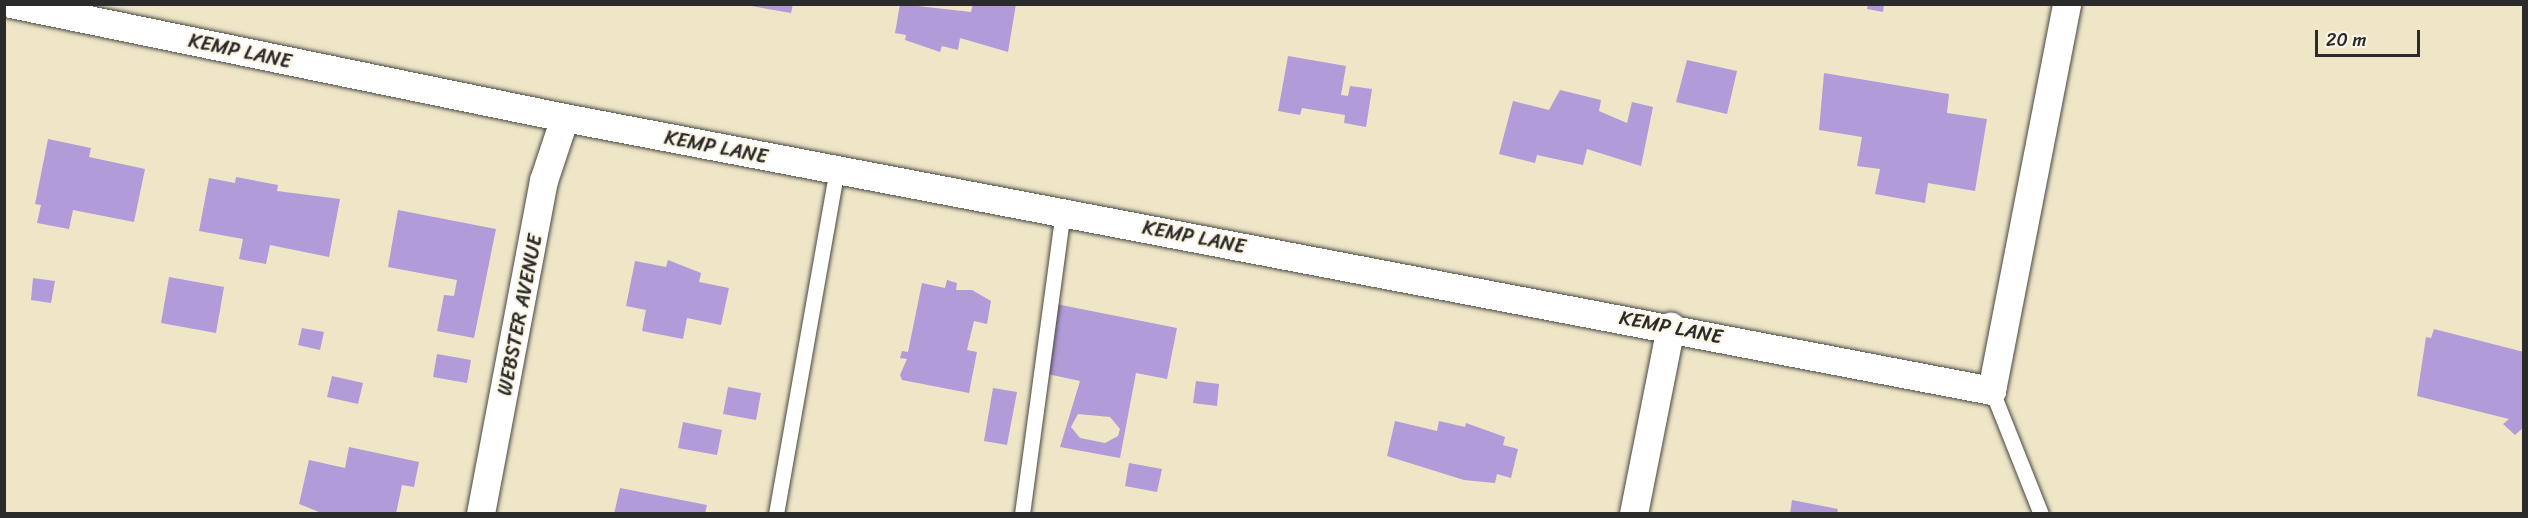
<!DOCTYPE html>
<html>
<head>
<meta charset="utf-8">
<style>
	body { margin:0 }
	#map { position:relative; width:2528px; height:518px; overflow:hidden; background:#efe6c8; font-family:Sriracha,sans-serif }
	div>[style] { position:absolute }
	.building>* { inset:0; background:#b19bd9 }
	.roads { filter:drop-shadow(0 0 2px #484743) drop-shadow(0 0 2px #484743) }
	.service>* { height:15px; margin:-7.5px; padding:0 7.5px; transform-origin:7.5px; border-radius:7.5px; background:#fff }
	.minor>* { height:28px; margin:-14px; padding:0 14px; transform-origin:14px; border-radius:14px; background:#fff }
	span { translate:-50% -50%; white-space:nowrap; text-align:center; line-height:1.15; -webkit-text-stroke:4.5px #fcf5e5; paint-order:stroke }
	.street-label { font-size:20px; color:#2b2b2b }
	.frame { position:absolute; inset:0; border:6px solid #2b2b2b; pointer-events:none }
	.scale { position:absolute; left:2315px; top:30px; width:105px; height:27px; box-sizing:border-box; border:3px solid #2b2b2b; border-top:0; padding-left:8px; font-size:18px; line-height:21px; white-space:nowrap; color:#2b2b2b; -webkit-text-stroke:4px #fcf5e5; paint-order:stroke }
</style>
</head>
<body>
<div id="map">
	<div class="building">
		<i style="clip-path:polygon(740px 4px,793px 4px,791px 13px)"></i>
		<i style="clip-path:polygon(900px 4px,971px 12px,973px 4px,1016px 4px,1008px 52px,960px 38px,958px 50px,942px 46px,940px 52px,905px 40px,906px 35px,895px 33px)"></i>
		<i style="clip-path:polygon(1868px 4px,1884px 4px,1883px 12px,1867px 9px)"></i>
		<i style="clip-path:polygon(1288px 56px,1346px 66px,1341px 95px,1348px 96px,1350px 86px,1372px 89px,1366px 127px,1344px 123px,1345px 115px,1302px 108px,1300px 115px,1278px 111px)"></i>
		<i style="clip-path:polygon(1687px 60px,1737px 71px,1727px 114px,1676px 102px)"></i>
		<i style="clip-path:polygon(1824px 73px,1949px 94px,1947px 113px,1987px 119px,1975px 191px,1928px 183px,1925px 203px,1875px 194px,1880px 169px,1857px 166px,1862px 137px,1819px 130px)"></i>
		<i style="clip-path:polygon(1560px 90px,1601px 100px,1599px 111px,1627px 123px,1632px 102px,1653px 107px,1641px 166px,1587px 149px,1583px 165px,1537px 155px,1535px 163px,1499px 154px,1513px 101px,1549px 110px)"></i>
		<i style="clip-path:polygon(48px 139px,91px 148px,89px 157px,145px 169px,134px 222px,73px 210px,69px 229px,37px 223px,41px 205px,35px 204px)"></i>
		<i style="clip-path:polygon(236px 177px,278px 185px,277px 191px,340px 199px,329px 257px,270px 245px,266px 264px,239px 259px,243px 239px,199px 231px,209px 178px,235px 183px)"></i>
		<i style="clip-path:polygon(398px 210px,496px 229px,474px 338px,437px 331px,444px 295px,454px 296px,457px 280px,388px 267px)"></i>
		<i style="clip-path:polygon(668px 260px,701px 273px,699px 282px,729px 288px,721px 325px,687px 318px,683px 339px,642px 331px,646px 310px,626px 306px,635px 261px,666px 267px)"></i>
		<i style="clip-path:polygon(169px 277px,224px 287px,216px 333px,161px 323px)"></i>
		<i style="clip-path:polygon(33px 278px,55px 281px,51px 303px,31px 300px)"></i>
		<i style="clip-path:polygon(947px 280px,957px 283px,956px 290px,972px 290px,991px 301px,987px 324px,974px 321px,967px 350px,977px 352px,969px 393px,902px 380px,900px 375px,907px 359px,900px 358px,902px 351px,908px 352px,922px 283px,945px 288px)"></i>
		<i style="clip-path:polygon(evenodd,1056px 304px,1177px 328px,1167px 379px,1136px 373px,1120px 458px,1060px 447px,1080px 381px,1043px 373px,1056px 304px,1078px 414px,1110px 417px,1120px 429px,1118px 436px,1105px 443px,1080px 438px,1071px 427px,1078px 414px)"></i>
		<i style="clip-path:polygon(302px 328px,324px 332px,320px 350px,298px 345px)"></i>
		<i style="clip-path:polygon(2434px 329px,2524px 352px,2524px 427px,2515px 435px,2503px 424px,2509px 419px,2417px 396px,2426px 337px,2431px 338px)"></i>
		<i style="clip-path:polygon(437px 354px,471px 360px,467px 383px,433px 377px)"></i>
		<i style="clip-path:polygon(332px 376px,363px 383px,358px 404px,327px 397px)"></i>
		<i style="clip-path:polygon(1196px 381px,1219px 384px,1217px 406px,1193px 403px)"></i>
		<i style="clip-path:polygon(728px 387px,761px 393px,756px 420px,723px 414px)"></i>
		<i style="clip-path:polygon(993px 388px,1017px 392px,1007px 445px,984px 441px)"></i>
		<i style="clip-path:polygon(1395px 421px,1437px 431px,1439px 421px,1465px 427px,1466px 423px,1505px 437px,1503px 445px,1518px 449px,1511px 478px,1497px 474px,1495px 483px,1464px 480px,1387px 456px)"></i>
		<i style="clip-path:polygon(683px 422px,722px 430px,717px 455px,678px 448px)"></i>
		<i style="clip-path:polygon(349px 447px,419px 462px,414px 487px,402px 485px,396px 514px,324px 514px,299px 504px,309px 460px,345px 468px)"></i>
		<i style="clip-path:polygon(1129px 463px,1162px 469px,1157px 492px,1125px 486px)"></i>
		<i style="clip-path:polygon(620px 488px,707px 505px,705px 514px,614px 514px)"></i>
		<i style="clip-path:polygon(1792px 500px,1838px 509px,1837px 514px,1790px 514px)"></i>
	</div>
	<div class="roads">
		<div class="service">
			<i style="left:1992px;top:391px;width:132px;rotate:68.3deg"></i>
			<i style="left:776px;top:514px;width:350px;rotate:-80deg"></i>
			<i style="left:1022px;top:514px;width:305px;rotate:-82.3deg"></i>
		</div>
		<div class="minor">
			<i style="left:11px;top:4px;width:566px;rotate:11.63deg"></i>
			<i style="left:565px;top:118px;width:1453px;rotate:10.83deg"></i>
			<i style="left:1992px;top:391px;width:394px;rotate:-79deg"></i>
			<i style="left:481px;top:514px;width:339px;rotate:-79.3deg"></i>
			<i style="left:544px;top:181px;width:66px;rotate:-71.6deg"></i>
			<i style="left:1634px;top:514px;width:191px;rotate:-78.8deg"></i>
		</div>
	</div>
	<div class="street-label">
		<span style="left:240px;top:51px;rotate:12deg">KEMP LANE</span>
		<span style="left:716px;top:147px;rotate:11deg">KEMP LANE</span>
		<span style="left:1194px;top:237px;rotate:11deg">KEMP LANE</span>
		<span style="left:520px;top:315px;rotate:-79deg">WEBSTER AVENUE</span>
		<span style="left:1671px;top:327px;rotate:11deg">KEMP LANE</span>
	</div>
	<div class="frame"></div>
	<div class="scale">20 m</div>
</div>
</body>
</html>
